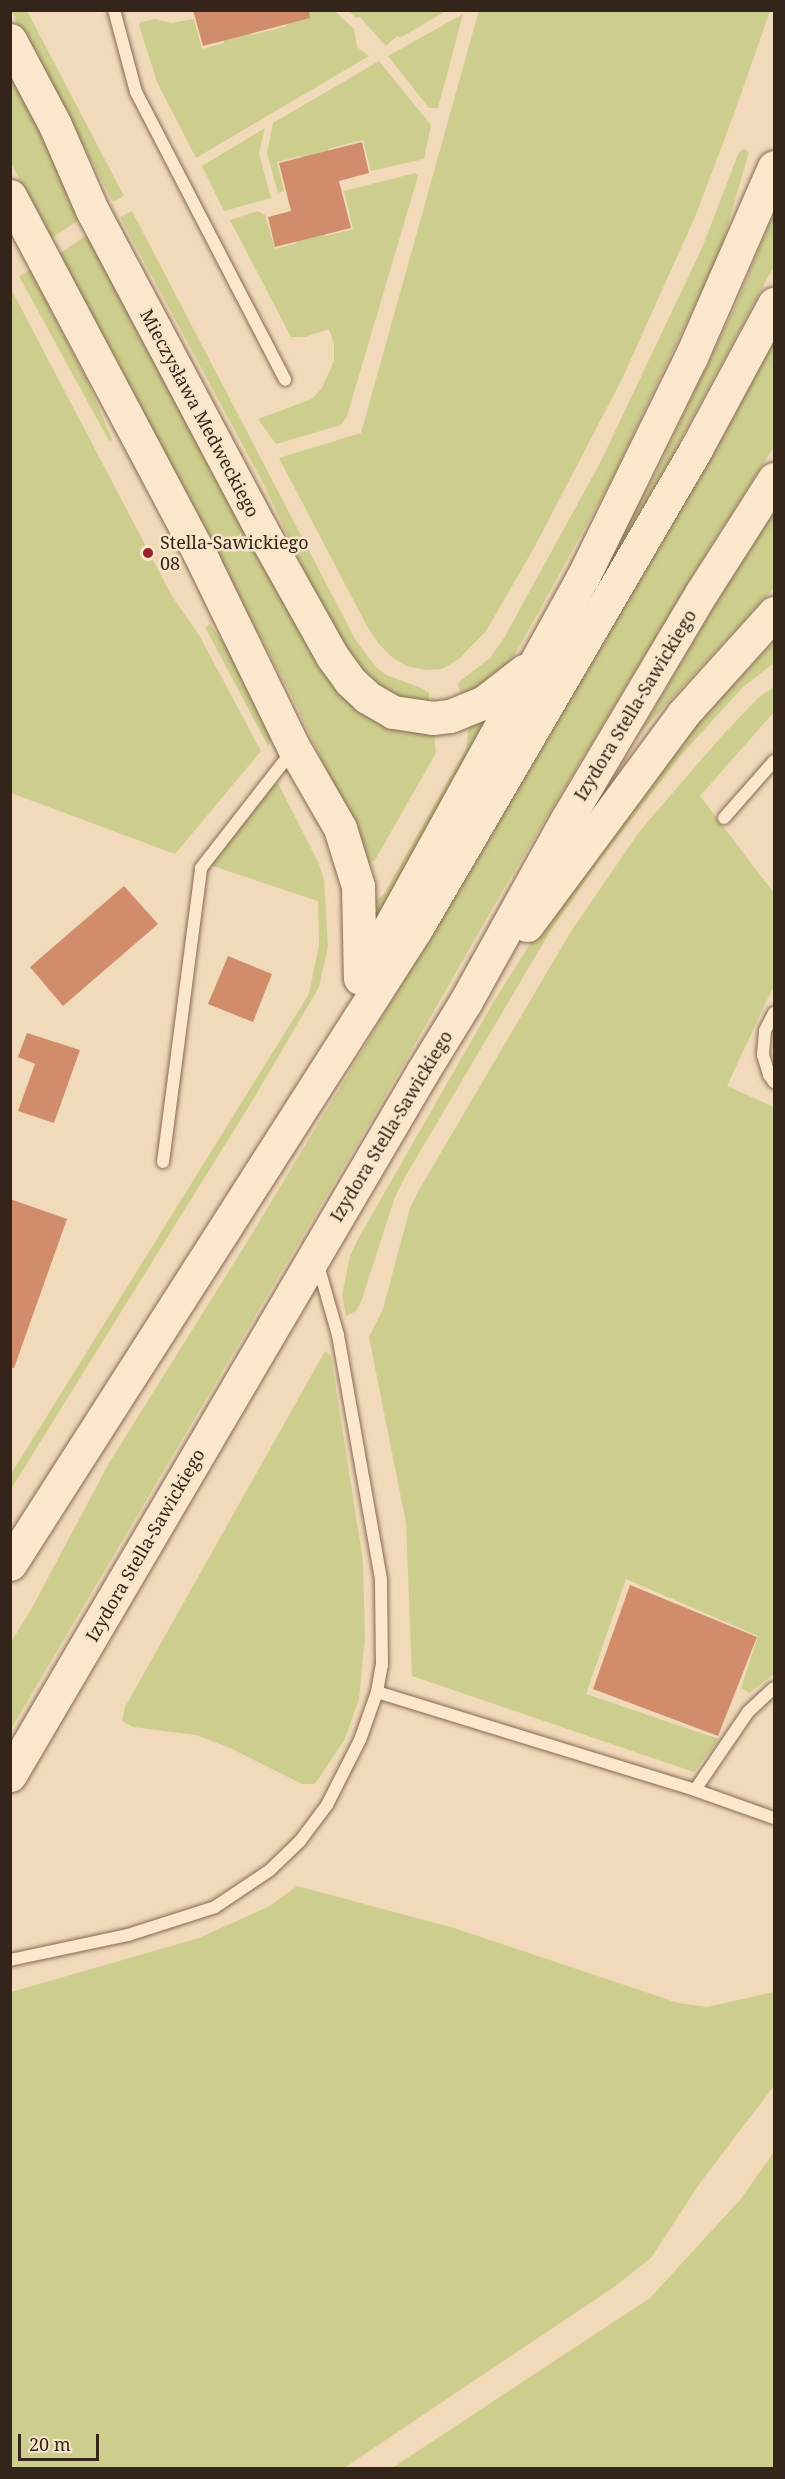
<!DOCTYPE html>
<html>
<head>
<meta charset="utf-8">
<style>
	body { margin:0 }
	#map { position:relative; width:785px; height:2479px; overflow:hidden; background:#f0dab9; font-family:"Noto Serif",serif }
	div>[style] { position:absolute }
	.green>* { inset:0; background:#cdce8d }
	.building>* { inset:0; background:#d18c6c }
	.roads { filter:drop-shadow(0 0 2px #876953) drop-shadow(0 0 2px #876953) }
	.lane>* { height:12px; margin:-6px; padding:0 6px; transform-origin:6px; border-radius:6px; background:#fbe8cc }
	.secondary>* { height:33px; margin:-16.5px; padding:0 16.5px; transform-origin:16.5px; border-radius:16.5px; background:#fbe8cc }
	.dots>* { width:16px; height:16px; translate:-50% -50%; box-sizing:border-box; border:3px solid #f7e5c9; border-radius:50% }
	span { translate:-50% -50%; white-space:nowrap; text-align:center; line-height:1.15; -webkit-text-stroke:5px #f7e5c9; paint-order:stroke }
	.street-label { font-size:18px; color:#352419 }
	.poi-label { font-size:18px; color:#352419 }
	.left { translate:0 -50%; text-align:left }
	.frame { position:absolute; inset:0; border:12px solid #352419; pointer-events:none }
	.scale { position:absolute; left:18px; top:2434px; width:81px; height:27px; box-sizing:border-box; border:3px solid #352419; border-top:0; padding-left:8px; font-size:18px; line-height:21px; white-space:nowrap; color:#352419; -webkit-text-stroke:4px #f7e5c9; paint-order:stroke }
</style>
</head>
<body>
<div id="map">
	<div class="green">
		<i style="clip-path:polygon(479px 10px,770px 11px,734px 114px,695px 217px,622px 379px,534px 548px,486px 631px,459px 659px,442px 669px,426px 670px,407px 666px,393px 658px,379px 644px,368px 628px,279px 458px,361px 433px)"></i>
		<i style="clip-path:polygon(11px 11px,27px 11px,124px 196px,113px 202px)"></i>
		<i style="clip-path:polygon(283px 11px,335px 11px,354px 29px,357px 47px,369px 56px,196px 158px,157px 82px,139px 25px,140px 22px,155px 19px,171px 23px,194px 19px,202px 49px,224px 43px,223px 37px,250px 30px,252px 35px,287px 26px)"></i>
		<i style="clip-path:polygon(349px 11px,446px 11px,400px 38px,397px 36px,386px 46px,360px 17px,356px 18px)"></i>
		<i style="clip-path:polygon(463px 14px,438px 108px,429px 108px,388px 56px)"></i>
		<i style="clip-path:polygon(379px 61px,431px 125px,424px 159px,371px 171px,363px 140px,328px 149px,329px 154px,302px 161px,300px 156px,277px 162px,284px 191px,278px 193px,267px 153px,273px 123px)"></i>
		<i style="clip-path:polygon(10px 73px,85px 216px,50px 239px,11px 163px)"></i>
		<i style="clip-path:polygon(265px 128px,259px 153px,271px 198px,224px 211px,202px 166px)"></i>
		<i style="clip-path:polygon(744px 149px,749px 152px,720px 252px,613px 477px,517px 651px,507px 665px,463px 699px,458px 685px,459px 682px,490px 658px,504px 638px,600px 463px,702px 248px,739px 152px)"></i>
		<i style="clip-path:polygon(415px 173px,418px 176px,347px 416px,341px 425px,276px 444px,258px 419px,312px 399px,322px 388px,334px 361px,334px 344px,329px 329px,305px 337px,291px 337px,230px 220px,258px 211px,265px 215px,275px 249px,297px 243px,296px 239px,324px 232px,325px 236px,353px 229px,344px 191px)"></i>
		<i style="clip-path:polygon(132px 211px,355px 639px,375px 666px,386px 675px,419px 687px,429px 693px,429px 704px,412px 702px,384px 691px,359px 670px,334px 633px,261px 479px,120px 217px)"></i>
		<i style="clip-path:polygon(774px 214px,774px 266px,662px 474px,577px 619px,575px 618px,656px 473px,737px 302px)"></i>
		<i style="clip-path:polygon(94px 230px,324px 670px,434px 731px,436px 753px,375px 860px,365px 865px,346px 813px,296px 705px,59px 254px)"></i>
		<i style="clip-path:polygon(30px 270px,89px 384px,112px 440px,109px 441px,19px 276px)"></i>
		<i style="clip-path:polygon(10px 287px,172px 596px,199px 635px,261px 751px,175px 854px,11px 793px)"></i>
		<i style="clip-path:polygon(774px 341px,774px 447px,714px 540px,502px 892px,383px 1100px,11px 1729px,11px 1642px,32px 1608px,109px 1463px,247px 1242px,475px 863px,724px 435px)"></i>
		<i style="clip-path:polygon(774px 512px,774px 588px,641px 732px,728px 582px)"></i>
		<i style="clip-path:polygon(210px 624px,232px 655px,273px 734px,268px 746px,205px 627px)"></i>
		<i style="clip-path:polygon(774px 642px,774px 663px,743px 687px,682px 754px,600px 860px,551px 930px,405px 1177px,395px 1197px,361px 1302px,356px 1311px,346px 1316px,342px 1295px,350px 1256px,358px 1239px,493px 1003px,533px 939px,659px 765px)"></i>
		<i style="clip-path:polygon(774px 687px,774px 712px,700px 796px,774px 893px,774px 985px,727px 1086px,774px 1107px,774px 1674px,749px 1693px,741px 1688px,758px 1636px,626px 1579px,586px 1694px,719px 1739px,694px 1772px,412px 1676px,406px 1523px,369px 1337px,383px 1309px,410px 1208px,419px 1190px,570px 933px,639px 832px,720px 738px,759px 697px)"></i>
		<i style="clip-path:polygon(489px 717px,376px 932px,375px 902px,384px 894px,466px 749px,469px 726px)"></i>
		<i style="clip-path:polygon(278px 783px,319px 864px,324px 880px,328px 947px,319px 987px,254px 1098px,11px 1489px,11px 1474px,309px 994px,319px 945px,318px 901px,210px 865px,271px 787px)"></i>
		<i style="clip-path:polygon(325px 1351px,331px 1356px,363px 1561px,365px 1637px,359px 1699px,345px 1739px,317px 1781px,314px 1784px,302px 1784px,230px 1748px,196px 1735px,133px 1727px,122px 1721px,125px 1707px)"></i>
		<i style="clip-path:polygon(297px 1886px,454px 1928px,678px 2003px,707px 2007px,774px 1992px,774px 2086px,700px 2183px,651px 2258px,614px 2287px,344px 2468px,11px 2468px,11px 1992px,199px 1938px,270px 1906px)"></i>
		<i style="clip-path:polygon(774px 2152px,774px 2468px,392px 2468px,650px 2298px,740px 2200px)"></i>
	</div>
	<div class="building">
		<i style="clip-path:polygon(193px 10px,309px 10px,310px 18px,203px 46px)"></i>
		<i style="clip-path:polygon(362px 142px,369px 173px,339px 181px,351px 228px,275px 247px,268px 217px,291px 211px,279px 163px)"></i>
		<i style="clip-path:polygon(124px 886px,158px 924px,63px 1006px,30px 967px)"></i>
		<i style="clip-path:polygon(228px 956px,272px 974px,253px 1022px,208px 1004px)"></i>
		<i style="clip-path:polygon(27px 1033px,80px 1050px,54px 1123px,18px 1111px,35px 1064px,18px 1057px)"></i>
		<i style="clip-path:polygon(10px 1199px,67px 1219px,14px 1368px,10px 1368px)"></i>
		<i style="clip-path:polygon(630px 1585px,757px 1637px,718px 1736px,593px 1689px)"></i>
	</div>
	<div class="roads">
		<div class="lane">
			<i style="left:114px;top:10px;width:85px;rotate:75deg"></i>
			<i style="left:136px;top:92px;width:324px;rotate:62.6deg"></i>
			<i style="left:724px;top:818px;width:76px;rotate:-48.7deg"></i>
			<i style="left:774px;top:1013px;width:20px;rotate:117deg"></i>
			<i style="left:765px;top:1031px;width:24px;rotate:95deg"></i>
			<i style="left:763px;top:1055px;width:21px;rotate:73deg"></i>
			<i style="left:769px;top:1075px;width:9px;rotate:54deg"></i>
			<i style="left:163px;top:1162px;width:296px;rotate:-82.6deg"></i>
			<i style="left:201px;top:868px;width:148px;rotate:-52.1deg"></i>
			<i style="left:377px;top:1692px;width:333px;rotate:17.1deg"></i>
			<i style="left:695px;top:1790px;width:84px;rotate:19.5deg"></i>
			<i style="left:695px;top:1790px;width:94px;rotate:-55.8deg"></i>
			<i style="left:748px;top:1712px;width:35px;rotate:-43deg"></i>
			<i style="left:10px;top:1960px;width:121px;rotate:-12deg"></i>
			<i style="left:128px;top:1935px;width:91px;rotate:-17.8deg"></i>
			<i style="left:215px;top:1907px;width:66px;rotate:-33.9deg"></i>
			<i style="left:270px;top:1870px;width:42px;rotate:-44deg"></i>
			<i style="left:300px;top:1841px;width:45px;rotate:-53.1deg"></i>
			<i style="left:327px;top:1805px;width:73px;rotate:-63.1deg"></i>
			<i style="left:360px;top:1740px;width:51px;rotate:-70.5deg"></i>
			<i style="left:377px;top:1692px;width:27px;rotate:-80deg"></i>
			<i style="left:382px;top:1665px;width:86px;rotate:-90.7deg"></i>
			<i style="left:381px;top:1579px;width:248px;rotate:-100deg"></i>
			<i style="left:338px;top:1335px;width:76px;rotate:-106deg"></i>
		</div>
		<div class="secondary">
			<i style="left:10px;top:40px;width:96px;rotate:62.1deg"></i>
			<i style="left:55px;top:125px;width:93px;rotate:66.5deg"></i>
			<i style="left:92px;top:210px;width:361px;rotate:62.1deg"></i>
			<i style="left:261px;top:529px;width:145px;rotate:60.8deg"></i>
			<i style="left:332px;top:656px;width:31px;rotate:54deg"></i>
			<i style="left:350px;top:681px;width:23px;rotate:43deg"></i>
			<i style="left:367px;top:697px;width:30px;rotate:30deg"></i>
			<i style="left:393px;top:712px;width:40px;rotate:8.5deg"></i>
			<i style="left:433px;top:718px;width:17px;rotate:-7deg"></i>
			<i style="left:450px;top:716px;width:37px;rotate:-22deg"></i>
			<i style="left:484px;top:702px;width:51px;rotate:-37.8deg"></i>
			<i style="left:10px;top:196px;width:415px;rotate:62.1deg"></i>
			<i style="left:204px;top:563px;width:206px;rotate:64.1deg"></i>
			<i style="left:294px;top:748px;width:92px;rotate:60.1deg"></i>
			<i style="left:340px;top:828px;width:61px;rotate:72.8deg"></i>
			<i style="left:358px;top:886px;width:92px;rotate:88.8deg"></i>
			<i style="left:527px;top:925px;width:262px;rotate:-53.5deg"></i>
			<i style="left:683px;top:714px;width:136px;rotate:-48deg"></i>
			<i style="left:372px;top:959px;width:436px;rotate:-61.1deg"></i>
			<i style="left:583px;top:577px;width:245px;rotate:-63.9deg"></i>
			<i style="left:691px;top:357px;width:207px;rotate:-66.4deg"></i>
			<i style="left:10px;top:1564px;width:754px;rotate:-57.41deg"></i>
			<i style="left:416px;top:929px;width:556px;rotate:-59.74deg"></i>
			<i style="left:696px;top:449px;width:165px;rotate:-61.7deg"></i>
			<i style="left:10px;top:1775px;width:816px;rotate:-59.6deg"></i>
			<i style="left:423px;top:1071px;width:82px;rotate:-58.4deg"></i>
			<i style="left:466px;top:1001px;width:208px;rotate:-61deg"></i>
			<i style="left:567px;top:819px;width:264px;rotate:-59.3deg"></i>
			<i style="left:702px;top:592px;width:134px;rotate:-57.5deg"></i>
		</div>
	</div>
	<div class="dots">
		<i style="left:148px;top:553px;background:#99202c"></i>
	</div>
	<div class="street-label">
		<span style="left:200px;top:413px;rotate:62deg">Mieczysława Medweckiego</span>
		<span style="left:635px;top:705px;rotate:-59deg">Izydora Stella-Sawickiego</span>
		<span style="left:391px;top:1126px;rotate:-59deg">Izydora Stella-Sawickiego</span>
		<span style="left:145px;top:1545px;rotate:-60deg">Izydora Stella-Sawickiego</span>
	</div>
	<div class="poi-label">
		<span class="left" style="left:160px;top:553px">Stella-Sawickiego<br>08</span>
	</div>
	<div class="frame"></div>
	<div class="scale">20 m</div>
</div>
</body>
</html>
